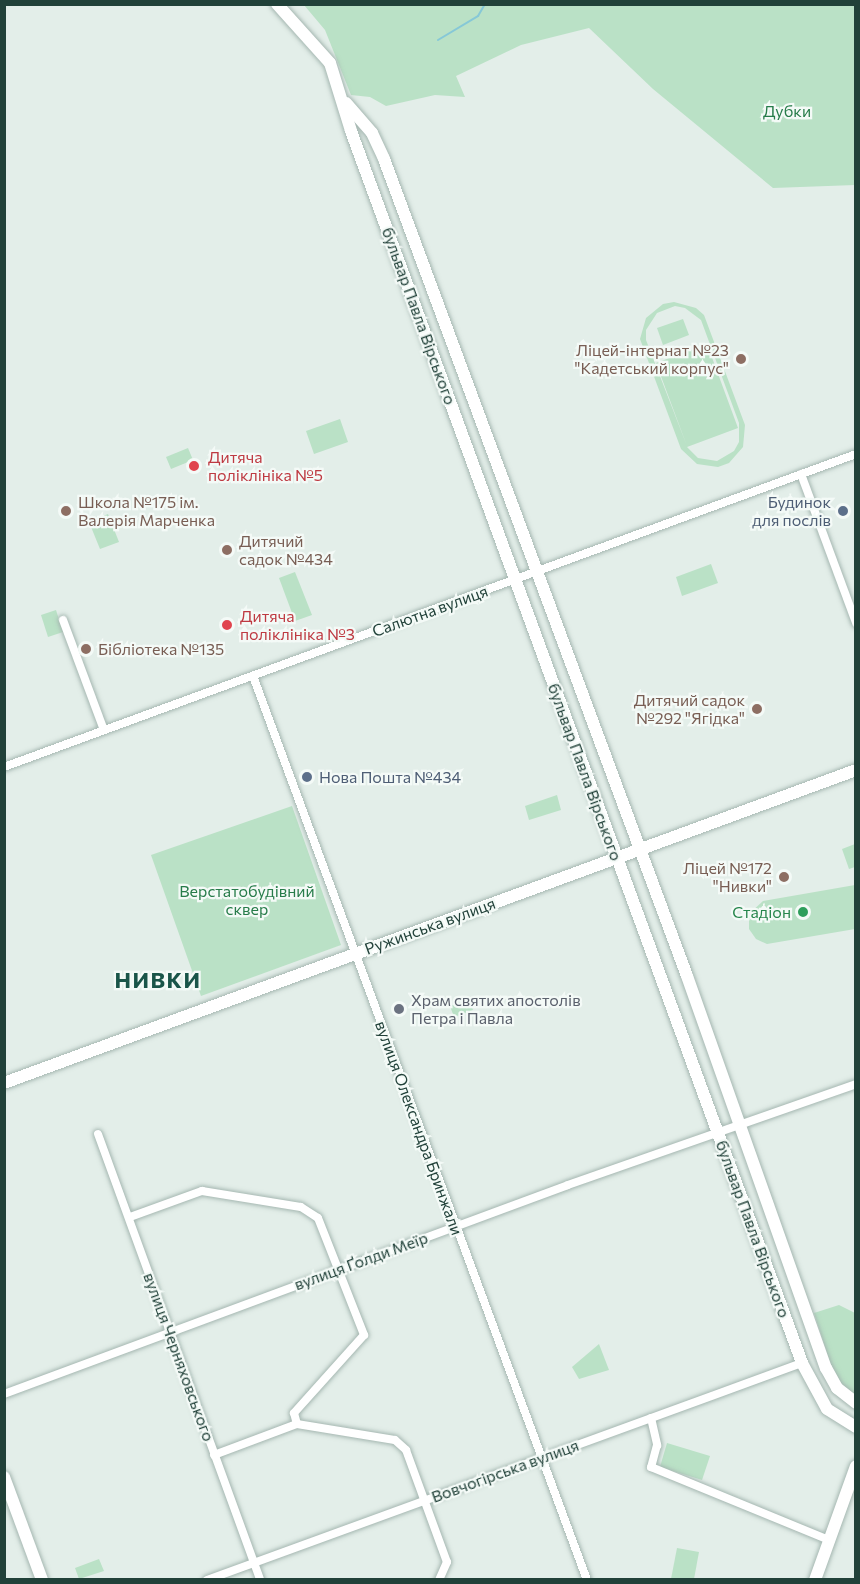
<!DOCTYPE html>
<html>
<head>
<meta charset="utf-8">
<style>
	body { margin:0 }
	#map { position:relative; width:860px; height:1584px; overflow:hidden; background:#e3eee9; font-family:Commissioner,sans-serif }
	div>[style] { position:absolute }
	.green>* { inset:0; background:#bae1c6 }
	.stream>* { height:2px; margin:-1px; padding:0 1px; transform-origin:1px; border-radius:1px; background:#86c8d7 }
	.roads { filter:drop-shadow(0 0 2px #a5b7b1) drop-shadow(0 0 2px #a5b7b1) }
	.street>* { height:8px; margin:-4px; padding:0 4px; transform-origin:4px; border-radius:4px; background:#fff }
	.secondary>* { height:12px; margin:-6px; padding:0 6px; transform-origin:6px; border-radius:6px; background:#fff }
	.dots>* { width:16px; height:16px; translate:-50% -50%; box-sizing:border-box; border:3px solid #f4faf7; border-radius:50% }
	span { translate:-50% -50%; white-space:nowrap; text-align:center; line-height:1.15; -webkit-text-stroke:4.5px #f4faf7; paint-order:stroke }
	.park-label { font-size:16px; color:#277c4a }
	.street-label { font-size:16px; color:#214139 }
	.education-label { font-size:16px; color:#785e54 }
	.right { translate:-100% -50%; text-align:right }
	.left { translate:0 -50%; text-align:left }
	.health-label { font-size:16px; color:#be3a42 }
	.service-label { font-size:16px; color:#4e5e75 }
	.leisure-label { font-size:16px; color:#27864d }
	.worship-label { font-size:16px; color:#5b616d }
	.district-label { font-size:22px; color:#1a5549; font-weight:700; letter-spacing:1.5px }
	.frame { position:absolute; inset:0; border:6px solid #214139; pointer-events:none }
</style>
</head>
<body>
<div id="map">
	<div class="green">
		<i style="clip-path:polygon(304px 5px,855px 5px,855px 185px,773px 188px,653px 89px,589px 28px,521px 45px,456px 76px,465px 97px,435px 95px,386px 106px,370px 97px,351px 95px,325px 30px)"></i>
		<i style="clip-path:polygon(evenodd,674px 302px,696px 308px,704px 315px,745px 425px,743px 447px,729px 463px,718px 467px,697px 464px,681px 449px,640px 339px,646px 318px,663px 304px,674px 302px,675px 306px,685px 308px,701px 320px,739px 423px,739px 442px,734px 451px,717px 461px,698px 458px,687px 447px,738px 428px,707px 344px,656px 363px,687px 446px,646px 340px,646px 330px,657px 313px,675px 306px)"></i>
		<i style="clip-path:polygon(683px 319px,689px 335px,663px 345px,657px 328px)"></i>
		<i style="clip-path:polygon(340px 419px,348px 442px,314px 454px,306px 431px)"></i>
		<i style="clip-path:polygon(188px 448px,193px 460px,171px 469px,166px 457px)"></i>
		<i style="clip-path:polygon(108px 514px,119px 542px,100px 549px,89px 522px)"></i>
		<i style="clip-path:polygon(711px 564px,718px 583px,682px 596px,676px 577px)"></i>
		<i style="clip-path:polygon(295px 572px,312px 615px,295px 621px,279px 578px)"></i>
		<i style="clip-path:polygon(56px 610px,63px 632px,48px 637px,41px 615px)"></i>
		<i style="clip-path:polygon(557px 795px,561px 810px,529px 820px,525px 806px)"></i>
		<i style="clip-path:polygon(292px 806px,341px 945px,201px 996px,151px 855px)"></i>
		<i style="clip-path:polygon(855px 844px,855px 867px,849px 869px,842px 849px)"></i>
		<i style="clip-path:polygon(855px 885px,855px 929px,767px 944px,756px 939px,749px 929px,749px 914px,763px 901px)"></i>
		<i style="clip-path:polygon(469px 999px,473px 1010px,454px 1017px,450px 1006px)"></i>
		<i style="clip-path:polygon(839px 1305px,855px 1313px,855px 1397px,842px 1388px,832px 1368px,814px 1313px)"></i>
		<i style="clip-path:polygon(599px 1344px,609px 1370px,579px 1379px,572px 1367px)"></i>
		<i style="clip-path:polygon(667px 1443px,710px 1456px,702px 1480px,660px 1467px)"></i>
		<i style="clip-path:polygon(677px 1548px,699px 1552px,694px 1579px,671px 1579px)"></i>
		<i style="clip-path:polygon(99px 1559px,104px 1571px,79px 1579px,75px 1568px)"></i>
	</div>
	<div class="stream">
		<i style="left:438px;top:40px;width:47px;rotate:-31deg"></i>
		<i style="left:478px;top:16px;width:14px;rotate:-60deg"></i>
	</div>
	<div class="roads">
		<div class="street">
			<i style="left:801px;top:474px;width:159px;rotate:69.7deg"></i>
			<i style="left:63px;top:620px;width:117px;rotate:69.6deg"></i>
			<i style="left:253px;top:676px;width:964px;rotate:69.72deg"></i>
			<i style="left:4px;top:767px;width:908px;rotate:-20.17deg"></i>
			<i style="left:98px;top:1134px;width:475px;rotate:70deg"></i>
			<i style="left:130px;top:1217px;width:77px;rotate:-19.9deg"></i>
			<i style="left:202px;top:1191px;width:100px;rotate:9.2deg"></i>
			<i style="left:301px;top:1207px;width:20px;rotate:33deg"></i>
			<i style="left:318px;top:1218px;width:126px;rotate:68.5deg"></i>
			<i style="left:364px;top:1335px;width:105px;rotate:131.9deg"></i>
			<i style="left:294px;top:1413px;width:11px;rotate:75deg"></i>
			<i style="left:4px;top:1394px;width:601px;rotate:-20.33deg"></i>
			<i style="left:568px;top:1185px;width:305px;rotate:-19.3deg"></i>
			<i style="left:651px;top:1418px;width:28px;rotate:77deg"></i>
			<i style="left:657px;top:1445px;width:23px;rotate:105deg"></i>
			<i style="left:651px;top:1467px;width:192px;rotate:22.3deg"></i>
			<i style="left:214px;top:1455px;width:89px;rotate:-20.5deg"></i>
			<i style="left:297px;top:1424px;width:99px;rotate:9.3deg"></i>
			<i style="left:395px;top:1440px;width:15px;rotate:42deg"></i>
			<i style="left:406px;top:1450px;width:119px;rotate:69.9deg"></i>
			<i style="left:447px;top:1562px;width:20px;rotate:114deg"></i>
			<i style="left:207px;top:1580px;width:633px;rotate:-20.04deg"></i>
		</div>
		<div class="secondary">
			<i style="left:277px;top:4px;width:79px;rotate:48.1deg"></i>
			<i style="left:330px;top:63px;width:71px;rotate:72.8deg"></i>
			<i style="left:351px;top:131px;width:1312px;rotate:69.89deg"></i>
			<i style="left:802px;top:1363px;width:52px;rotate:61.5deg"></i>
			<i style="left:827px;top:1409px;width:34px;rotate:32deg"></i>
			<i style="left:346px;top:103px;width:40px;rotate:49deg"></i>
			<i style="left:372px;top:133px;width:29px;rotate:65deg"></i>
			<i style="left:384px;top:159px;width:871px;rotate:69.65deg"></i>
			<i style="left:687px;top:976px;width:416px;rotate:70.5deg"></i>
			<i style="left:826px;top:1368px;width:23px;rotate:61deg"></i>
			<i style="left:837px;top:1388px;width:24px;rotate:38deg"></i>
			<i style="left:4px;top:1083px;width:908px;rotate:-20.17deg"></i>
			<i style="left:4px;top:1477px;width:110px;rotate:69.7deg"></i>
			<i style="left:815px;top:1580px;width:121px;rotate:-70.2deg"></i>
		</div>
	</div>
	<div class="dots">
		<i style="left:741px;top:359px;background:#8d6e63"></i>
		<i style="left:194px;top:466px;background:#e0444e"></i>
		<i style="left:66px;top:511px;background:#8d6e63"></i>
		<i style="left:843px;top:511px;background:#5c6f8a"></i>
		<i style="left:227px;top:550px;background:#8d6e63"></i>
		<i style="left:227px;top:625px;background:#e0444e"></i>
		<i style="left:86px;top:649px;background:#8d6e63"></i>
		<i style="left:757px;top:709px;background:#8d6e63"></i>
		<i style="left:307px;top:777px;background:#5c6f8a"></i>
		<i style="left:784px;top:877px;background:#8d6e63"></i>
		<i style="left:803px;top:912px;background:#2e9e5b"></i>
		<i style="left:399px;top:1009px;background:#6b7280"></i>
	</div>
	<div class="park-label">
		<span style="left:787px;top:111px">Дубки</span>
		<span style="left:247px;top:900px">Верстатобудівний<br>сквер</span>
	</div>
	<div class="street-label">
		<span style="left:419px;top:316px;rotate:70deg">бульвар Павла Вірського</span>
		<span style="left:430px;top:611px;rotate:-20deg">Салютна вулиця</span>
		<span style="left:585px;top:772px;rotate:70deg">бульвар Павла Вірського</span>
		<span style="left:430px;top:926px;rotate:-20deg">Ружинська вулиця</span>
		<span style="left:419px;top:1128px;rotate:70deg">вулиця Олександра Бринжали</span>
		<span style="left:753px;top:1229px;rotate:70deg">бульвар Павла Вірського</span>
		<span style="left:361px;top:1261px;rotate:-20deg">вулиця Ґолди Меїр</span>
		<span style="left:179px;top:1357px;rotate:70deg">вулиця Черняховського</span>
		<span style="left:505px;top:1471px;rotate:-20deg">Вовчогірська вулиця</span>
	</div>
	<div class="education-label">
		<span class="right" style="left:729px;top:359px">Ліцей-інтернат №23<br>"Кадетський корпус"</span>
		<span class="left" style="left:78px;top:511px">Школа №175 ім.<br>Валерія Марченка</span>
		<span class="left" style="left:239px;top:550px">Дитячий<br>садок №434</span>
		<span class="left" style="left:98px;top:649px">Бібліотека №135</span>
		<span class="right" style="left:745px;top:709px">Дитячий садок<br>№292 "Ягідка"</span>
		<span class="right" style="left:772px;top:877px">Ліцей №172<br>"Нивки"</span>
	</div>
	<div class="health-label">
		<span class="left" style="left:208px;top:466px">Дитяча<br>поліклініка №5</span>
		<span class="left" style="left:240px;top:625px">Дитяча<br>поліклініка №3</span>
	</div>
	<div class="service-label">
		<span class="right" style="left:831px;top:511px">Будинок<br>для послів</span>
		<span class="left" style="left:319px;top:777px">Нова Пошта №434</span>
	</div>
	<div class="leisure-label">
		<span class="right" style="left:791px;top:912px">Стадіон</span>
	</div>
	<div class="worship-label">
		<span class="left" style="left:411px;top:1009px">Храм святих апостолів<br>Петра і Павла</span>
	</div>
	<div class="district-label">
		<span style="left:158px;top:980px">НИВКИ</span>
	</div>
	<div class="frame"></div>
</div>
</body>
</html>
